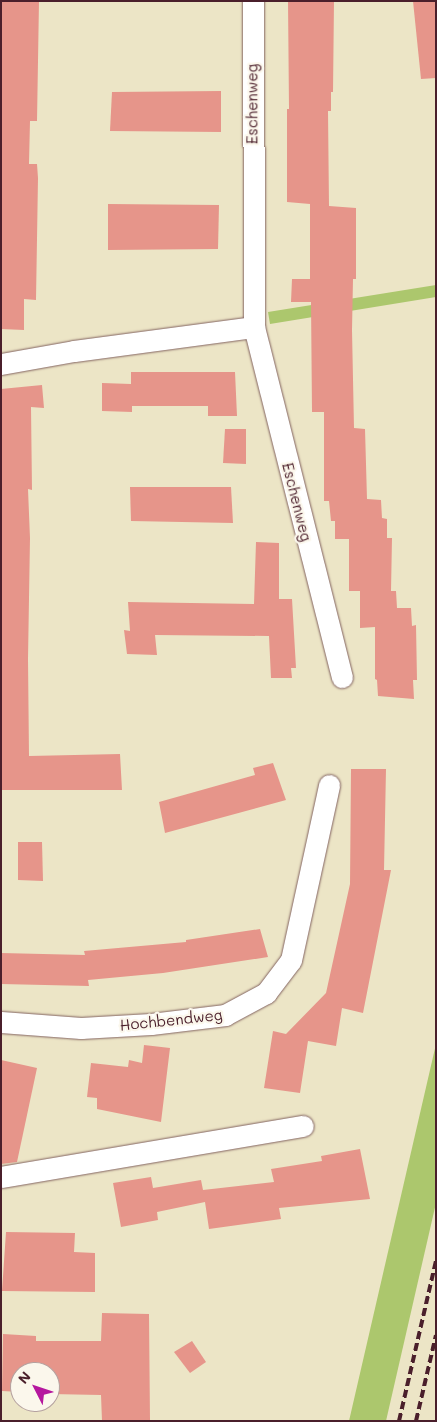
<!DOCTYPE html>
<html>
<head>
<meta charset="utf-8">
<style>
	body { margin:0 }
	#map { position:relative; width:437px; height:1422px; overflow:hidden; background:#ece5c6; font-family:Mali,sans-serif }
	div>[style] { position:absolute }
	.green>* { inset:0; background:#acc76d }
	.building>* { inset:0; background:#e6958a }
	.roads { filter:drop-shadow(0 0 1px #836461) drop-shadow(0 0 1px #836461) }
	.street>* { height:21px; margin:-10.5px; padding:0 10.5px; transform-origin:10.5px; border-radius:10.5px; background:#fff }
	.rail>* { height:4px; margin-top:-2px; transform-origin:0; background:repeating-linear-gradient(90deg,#4a1f2b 0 8px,transparent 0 12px) }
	span { translate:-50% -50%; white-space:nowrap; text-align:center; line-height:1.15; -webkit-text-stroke:4.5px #fbf7ec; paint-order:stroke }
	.street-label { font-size:15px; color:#4a1f2b }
	.frame { position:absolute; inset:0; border:2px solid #4a1f2b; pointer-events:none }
	.north { position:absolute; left:10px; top:1362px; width:50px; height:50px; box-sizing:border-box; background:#fbf7ec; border:1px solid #b4a19f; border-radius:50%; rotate:311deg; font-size:14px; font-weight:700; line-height:20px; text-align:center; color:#4a1f2b }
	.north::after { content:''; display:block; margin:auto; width:18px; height:22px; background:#b5179e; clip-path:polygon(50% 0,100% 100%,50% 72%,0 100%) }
</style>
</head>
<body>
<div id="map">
	<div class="green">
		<i style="clip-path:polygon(436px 285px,436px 297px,270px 324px,268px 312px)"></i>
		<i style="clip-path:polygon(436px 1044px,436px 1203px,386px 1421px,349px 1421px)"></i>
	</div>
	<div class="building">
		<i style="clip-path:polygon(1px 1px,39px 1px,37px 121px,30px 121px,29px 164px,37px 164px,38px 178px,36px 300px,24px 299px,24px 330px,1px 329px)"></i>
		<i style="clip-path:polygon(288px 1px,334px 1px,333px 92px,331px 92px,331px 111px,328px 111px,329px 206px,356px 208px,356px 279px,353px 279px,352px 330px,354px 428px,365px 429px,367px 499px,381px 500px,382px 518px,387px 519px,387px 538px,392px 538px,391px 591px,396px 591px,397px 608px,411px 608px,412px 626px,416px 625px,417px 680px,413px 680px,414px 699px,378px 696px,377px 680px,375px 679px,375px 627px,360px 628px,360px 591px,349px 591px,349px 539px,335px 539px,335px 521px,331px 521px,329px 501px,324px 501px,324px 412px,312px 412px,311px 302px,291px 302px,292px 279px,310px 279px,310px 204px,287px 202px,287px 109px,289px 109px)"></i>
		<i style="clip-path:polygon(413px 1px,436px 1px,436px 78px,421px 79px)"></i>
		<i style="clip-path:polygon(221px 91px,221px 132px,110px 131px,112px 92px)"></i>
		<i style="clip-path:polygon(108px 204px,219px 205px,218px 249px,108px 250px)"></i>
		<i style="clip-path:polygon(131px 372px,235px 372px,237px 416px,208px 416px,208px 406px,132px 406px,132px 412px,102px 411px,102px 383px,131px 384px)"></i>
		<i style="clip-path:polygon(42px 385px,44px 408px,31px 407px,32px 490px,28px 489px,30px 538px,28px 659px,29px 756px,120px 754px,122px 790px,1px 790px,1px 389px)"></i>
		<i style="clip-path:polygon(225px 429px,246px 429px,246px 464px,223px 463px)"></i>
		<i style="clip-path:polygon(130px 487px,231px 487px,233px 523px,131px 521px)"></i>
		<i style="clip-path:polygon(256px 542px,279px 543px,279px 599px,292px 599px,296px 668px,291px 668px,292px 678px,271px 678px,269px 636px,155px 635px,157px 655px,127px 654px,124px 630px,130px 631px,128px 602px,254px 604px)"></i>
		<i style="clip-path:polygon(273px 763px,286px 800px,165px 833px,159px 802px,255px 775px,253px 768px)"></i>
		<i style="clip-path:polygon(351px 769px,386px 769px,384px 870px,391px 870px,363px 1013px,342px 1008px,336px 1046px,308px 1041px,300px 1093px,264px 1088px,273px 1031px,286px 1034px,326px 993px,350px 884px)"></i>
		<i style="clip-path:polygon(18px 842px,42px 842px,43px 881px,18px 880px)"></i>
		<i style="clip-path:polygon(260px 929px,268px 957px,163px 973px,88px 980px,89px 986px,1px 984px,1px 953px,85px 955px,84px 951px,186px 942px,186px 940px)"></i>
		<i style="clip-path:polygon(144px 1045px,170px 1048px,161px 1122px,97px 1109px,97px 1098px,87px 1097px,91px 1063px,128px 1067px,129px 1060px,142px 1063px)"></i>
		<i style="clip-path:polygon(1px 1060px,37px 1068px,17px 1162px,1px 1164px)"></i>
		<i style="clip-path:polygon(360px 1149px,370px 1199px,279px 1208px,281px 1219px,209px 1229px,205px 1202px,157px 1212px,158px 1220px,121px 1227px,113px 1183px,151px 1177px,153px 1188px,201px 1180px,203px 1190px,274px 1182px,271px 1169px,322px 1161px,321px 1156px)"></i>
		<i style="clip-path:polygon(6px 1232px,75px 1233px,74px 1252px,95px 1253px,95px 1292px,2px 1291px)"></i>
		<i style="clip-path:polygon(102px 1313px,149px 1314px,150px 1421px,102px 1421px,101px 1395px,50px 1394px,50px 1372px,20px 1372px,20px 1392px,2px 1391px,3px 1334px,36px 1336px,36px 1341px,101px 1341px)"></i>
		<i style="clip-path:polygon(192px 1341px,206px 1362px,190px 1373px,174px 1352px)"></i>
	</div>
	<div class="roads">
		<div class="street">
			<i style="left:253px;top:1px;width:326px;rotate:89.8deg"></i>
			<i style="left:1px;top:364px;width:74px;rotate:-10.1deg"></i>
			<i style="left:74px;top:351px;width:182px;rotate:-7.6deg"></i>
			<i style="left:254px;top:327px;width:361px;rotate:75.9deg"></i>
			<i style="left:1px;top:1022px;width:80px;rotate:4.3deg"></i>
			<i style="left:81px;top:1028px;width:70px;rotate:-3.3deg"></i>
			<i style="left:151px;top:1024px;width:75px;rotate:-6.9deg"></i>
			<i style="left:225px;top:1015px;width:47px;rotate:-28.2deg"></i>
			<i style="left:266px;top:993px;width:41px;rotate:-52.9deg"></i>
			<i style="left:291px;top:960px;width:179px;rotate:-77.7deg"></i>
			<i style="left:1px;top:1177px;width:306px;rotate:-9.6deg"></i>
		</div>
	</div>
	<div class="rail">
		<i style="left:399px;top:1421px;width:164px;rotate:-77deg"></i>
		<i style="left:416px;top:1421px;width:88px;rotate:-76.9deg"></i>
	</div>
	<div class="street-label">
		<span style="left:252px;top:104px;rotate:-90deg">Eschenweg</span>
		<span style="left:297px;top:502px;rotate:76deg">Eschenweg</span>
		<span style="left:171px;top:1020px;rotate:-6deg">Hochbendweg</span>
	</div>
	<div class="frame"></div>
	<div class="north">N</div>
</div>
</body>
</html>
